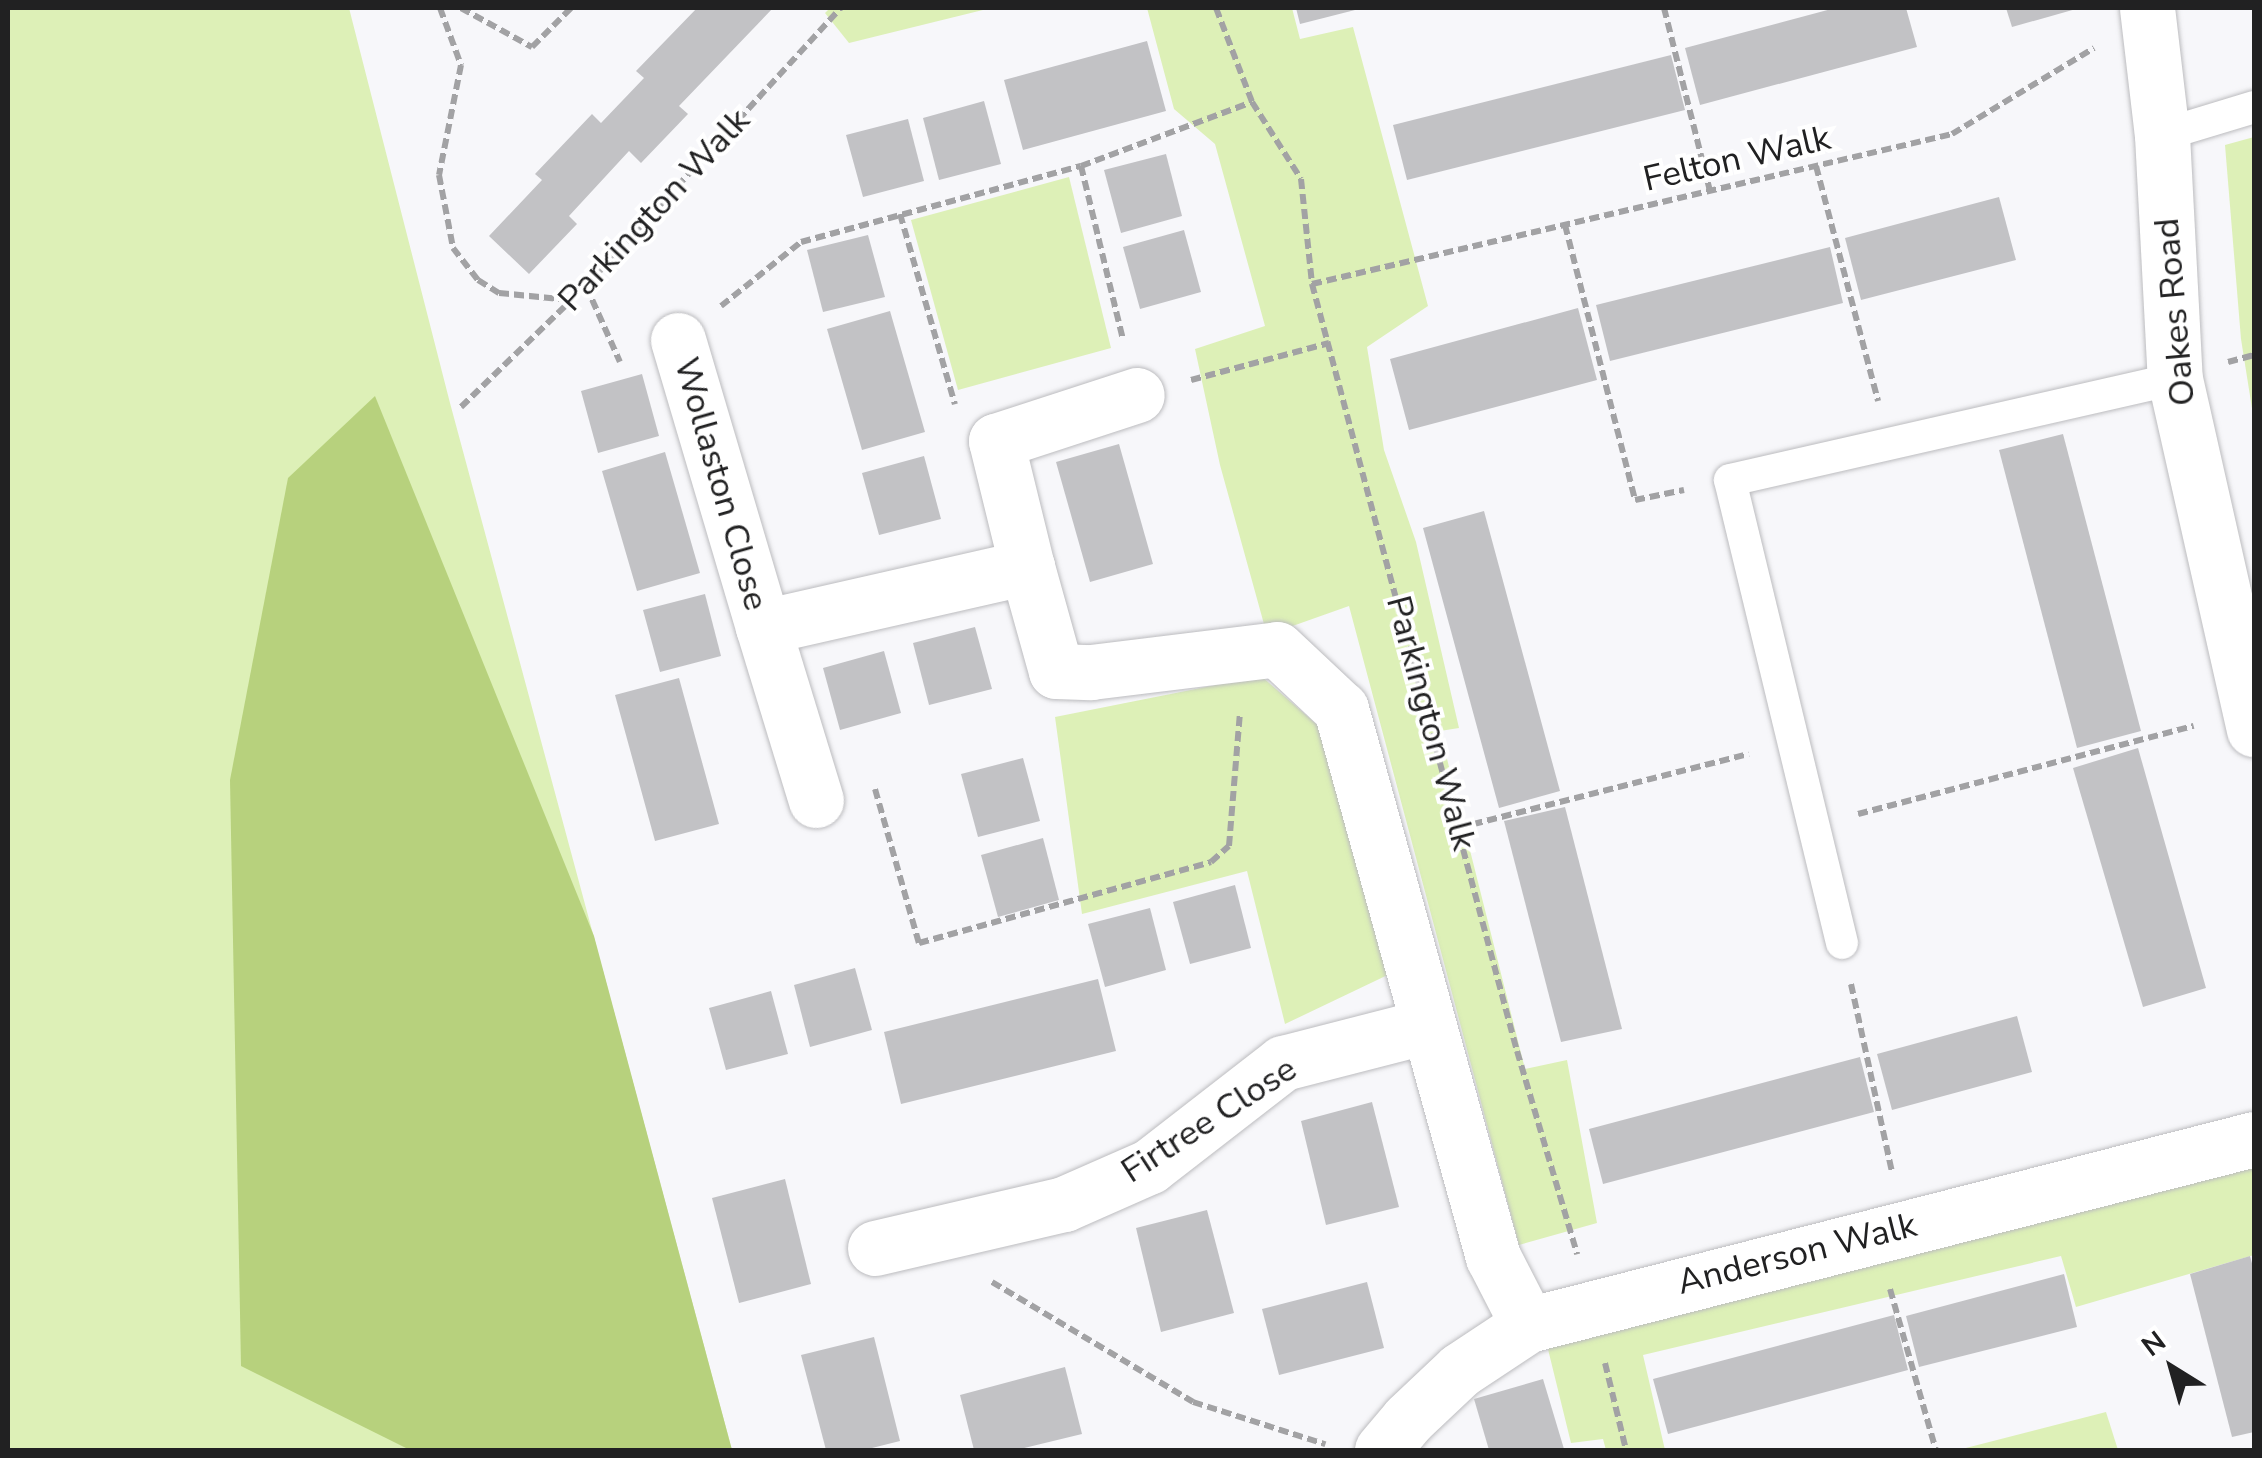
<!DOCTYPE html>
<html>
<head>
<meta charset="utf-8">
<style>
	body { margin:0 }
	#map { position:relative; width:2262px; height:1458px; overflow:hidden; background:#f7f7fa; font-family:"Nunito Sans",sans-serif }
	div>[style] { position:absolute }
	.green>* { inset:0; background:#ddf0b7 }
	.forest>* { inset:0; background:#b7d17d }
	.building>* { inset:0; background:#c2c2c5 }
	.path>* { height:6px; margin-top:-3px; transform-origin:0; background:repeating-linear-gradient(90deg,#a2a2a4 0 10px,transparent 0 15px) }
	.roads { filter:drop-shadow(0 0 2px #bcbcbf) drop-shadow(0 0 2px #bcbcbf) }
	.service>* { height:32px; margin:-16px; padding:0 16px; transform-origin:16px; border-radius:16px; background:#fff }
	.minor>* { height:55px; margin:-27.5px; padding:0 27.5px; transform-origin:27.5px; border-radius:27.5px; background:#fff }
	span { translate:-50% -50%; white-space:nowrap; text-align:center; line-height:1.15; -webkit-text-stroke:8px #fff; paint-order:stroke }
	.street-label { font-size:35px; color:#212122 }
	.frame { position:absolute; inset:0; border:10px solid #212122; pointer-events:none }
	.north { position:absolute; left:2122px; top:1318px; width:100px; height:100px; -webkit-text-stroke:8px #fff; paint-order:stroke; rotate:323deg; font-size:28px; font-weight:700; line-height:40px; text-align:center; color:#212122 }
	.north::after { content:''; display:block; margin:auto; width:35px; height:45px; background:#212122; clip-path:polygon(50% 0,100% 100%,50% 72%,0 100%) }
</style>
</head>
<body>
<div id="map">
	<div class="green">
		<i style="clip-path:polygon(8px 8px,349px 8px,450px 403px,732px 1450px,8px 1450px)"></i>
		<i style="clip-path:polygon(830px 8px,991px 8px,849px 43px,825px 13px)"></i>
		<i style="clip-path:polygon(1147px 8px,1292px 8px,1300px 39px,1353px 27px,1428px 306px,1367px 347px,1384px 450px,1416px 542px,1459px 728px,1440px 731px,1525px 1069px,1567px 1060px,1597px 1223px,1519px 1245px,1349px 606px,1267px 635px,1220px 465px,1195px 349px,1265px 326px,1215px 144px,1174px 109px)"></i>
		<i style="clip-path:polygon(2254px 137px,2254px 421px,2241px 339px,2225px 145px)"></i>
		<i style="clip-path:polygon(1069px 177px,1111px 348px,958px 390px,911px 220px)"></i>
		<i style="clip-path:polygon(1261px 676px,1322px 729px,1396px 971px,1285px 1024px,1247px 871px,1082px 914px,1055px 717px)"></i>
		<i style="clip-path:polygon(2254px 1157px,2254px 1255px,2076px 1307px,2061px 1256px,1643px 1355px,1665px 1450px,1606px 1450px,1603px 1439px,1571px 1443px,1545px 1337px)"></i>
		<i style="clip-path:polygon(2106px 1412px,2118px 1450px,1958px 1450px)"></i>
	</div>
	<div class="forest">
		<i style="clip-path:polygon(375px 396px,594px 936px,732px 1450px,410px 1450px,241px 1366px,230px 780px,288px 478px)"></i>
	</div>
	<div class="building">
		<i style="clip-path:polygon(697px 8px,773px 8px,679px 106px,688px 114px,641px 163px,629px 151px,569px 216px,577px 224px,529px 274px,489px 236px,542px 180px,535px 174px,592px 114px,601px 123px,644px 78px,636px 71px)"></i>
		<i style="clip-path:polygon(1296px 8px,1359px 8px,1359px 9px,1300px 24px)"></i>
		<i style="clip-path:polygon(1835px 8px,1906px 8px,1917px 47px,1700px 105px,1685px 48px)"></i>
		<i style="clip-path:polygon(2006px 8px,2076px 8px,2076px 9px,2012px 27px)"></i>
		<i style="clip-path:polygon(1147px 41px,1166px 111px,1023px 150px,1004px 80px)"></i>
		<i style="clip-path:polygon(1671px 55px,1685px 110px,1407px 180px,1393px 125px)"></i>
		<i style="clip-path:polygon(984px 101px,1001px 164px,939px 180px,923px 118px)"></i>
		<i style="clip-path:polygon(908px 119px,924px 181px,863px 197px,846px 135px)"></i>
		<i style="clip-path:polygon(1166px 154px,1182px 216px,1121px 233px,1104px 170px)"></i>
		<i style="clip-path:polygon(1999px 197px,2016px 260px,1861px 300px,1845px 238px)"></i>
		<i style="clip-path:polygon(1184px 230px,1201px 292px,1140px 309px,1123px 247px)"></i>
		<i style="clip-path:polygon(868px 235px,885px 297px,823px 312px,807px 250px)"></i>
		<i style="clip-path:polygon(1830px 247px,1843px 303px,1610px 361px,1596px 305px)"></i>
		<i style="clip-path:polygon(1578px 308px,1597px 380px,1409px 430px,1390px 359px)"></i>
		<i style="clip-path:polygon(890px 311px,925px 432px,862px 450px,827px 329px)"></i>
		<i style="clip-path:polygon(642px 374px,659px 436px,598px 453px,581px 391px)"></i>
		<i style="clip-path:polygon(2063px 434px,2141px 731px,2077px 748px,1999px 450px)"></i>
		<i style="clip-path:polygon(1119px 444px,1153px 564px,1090px 582px,1056px 462px)"></i>
		<i style="clip-path:polygon(665px 452px,700px 573px,637px 591px,602px 471px)"></i>
		<i style="clip-path:polygon(924px 456px,941px 519px,879px 535px,862px 473px)"></i>
		<i style="clip-path:polygon(1484px 511px,1560px 791px,1499px 808px,1423px 528px)"></i>
		<i style="clip-path:polygon(705px 594px,721px 656px,660px 672px,643px 610px)"></i>
		<i style="clip-path:polygon(975px 627px,992px 689px,929px 705px,913px 643px)"></i>
		<i style="clip-path:polygon(884px 651px,901px 713px,840px 730px,823px 668px)"></i>
		<i style="clip-path:polygon(679px 678px,719px 824px,655px 841px,615px 695px)"></i>
		<i style="clip-path:polygon(2138px 748px,2206px 988px,2143px 1007px,2073px 768px)"></i>
		<i style="clip-path:polygon(1023px 758px,1040px 821px,978px 837px,961px 774px)"></i>
		<i style="clip-path:polygon(1565px 807px,1622px 1029px,1561px 1042px,1504px 821px)"></i>
		<i style="clip-path:polygon(1043px 838px,1059px 900px,998px 917px,981px 855px)"></i>
		<i style="clip-path:polygon(1235px 885px,1251px 948px,1190px 964px,1173px 902px)"></i>
		<i style="clip-path:polygon(1150px 908px,1166px 970px,1105px 987px,1088px 924px)"></i>
		<i style="clip-path:polygon(855px 968px,872px 1030px,810px 1047px,794px 985px)"></i>
		<i style="clip-path:polygon(1098px 979px,1116px 1051px,901px 1104px,884px 1032px)"></i>
		<i style="clip-path:polygon(771px 991px,788px 1054px,726px 1070px,709px 1008px)"></i>
		<i style="clip-path:polygon(2017px 1016px,2032px 1072px,1892px 1110px,1877px 1054px)"></i>
		<i style="clip-path:polygon(1860px 1057px,1874px 1112px,1603px 1184px,1589px 1129px)"></i>
		<i style="clip-path:polygon(1372px 1102px,1399px 1207px,1326px 1225px,1301px 1121px)"></i>
		<i style="clip-path:polygon(785px 1179px,811px 1284px,739px 1303px,712px 1198px)"></i>
		<i style="clip-path:polygon(1207px 1210px,1234px 1313px,1161px 1332px,1136px 1228px)"></i>
		<i style="clip-path:polygon(2250px 1256px,2254px 1271px,2254px 1432px,2232px 1437px,2190px 1274px)"></i>
		<i style="clip-path:polygon(2064px 1274px,2077px 1327px,1919px 1367px,1906px 1316px)"></i>
		<i style="clip-path:polygon(1367px 1282px,1384px 1348px,1279px 1375px,1262px 1309px)"></i>
		<i style="clip-path:polygon(1894px 1315px,1908px 1370px,1668px 1434px,1653px 1379px)"></i>
		<i style="clip-path:polygon(874px 1337px,900px 1441px,864px 1450px,826px 1450px,801px 1355px)"></i>
		<i style="clip-path:polygon(1065px 1367px,1082px 1434px,1016px 1450px,974px 1450px,960px 1395px)"></i>
		<i style="clip-path:polygon(1543px 1379px,1564px 1449px,1489px 1450px,1474px 1399px)"></i>
	</div>
	<div class="path">
		<i style="left:440px;top:8px;width:61px;rotate:69.8deg"></i>
		<i style="left:461px;top:65px;width:112px;rotate:101.3deg"></i>
		<i style="left:439px;top:175px;width:74px;rotate:79.1deg"></i>
		<i style="left:453px;top:248px;width:41px;rotate:52deg"></i>
		<i style="left:478px;top:280px;width:25px;rotate:32deg"></i>
		<i style="left:499px;top:293px;width:71px;rotate:5.6deg"></i>
		<i style="left:461px;top:8px;width:81px;rotate:28.8deg"></i>
		<i style="left:532px;top:47px;width:55px;rotate:-45deg"></i>
		<i style="left:1216px;top:8px;width:101px;rotate:69deg"></i>
		<i style="left:1252px;top:102px;width:91px;rotate:57.5deg"></i>
		<i style="left:1301px;top:179px;width:106px;rotate:84deg"></i>
		<i style="left:1312px;top:284px;width:794px;rotate:75.04deg"></i>
		<i style="left:1517px;top:1051px;width:212px;rotate:73.5deg"></i>
		<i style="left:1664px;top:8px;width:189px;rotate:75.9deg"></i>
		<i style="left:1081px;top:166px;width:179px;rotate:76.4deg"></i>
		<i style="left:1816px;top:166px;width:243px;rotate:75.2deg"></i>
		<i style="left:900px;top:214px;width:198px;rotate:73.9deg"></i>
		<i style="left:1565px;top:225px;width:284px;rotate:75.7deg"></i>
		<i style="left:1635px;top:500px;width:50px;rotate:-11.5deg"></i>
		<i style="left:1312px;top:284px;width:657px;rotate:-13.19deg"></i>
		<i style="left:1952px;top:134px;width:166px;rotate:-31.2deg"></i>
		<i style="left:586px;top:286px;width:83px;rotate:65.9deg"></i>
		<i style="left:721px;top:306px;width:102px;rotate:-38.7deg"></i>
		<i style="left:801px;top:242px;width:290px;rotate:-15.2deg"></i>
		<i style="left:1081px;top:166px;width:183px;rotate:-20.5deg"></i>
		<i style="left:2228px;top:362px;width:27px;rotate:-15deg"></i>
		<i style="left:1191px;top:380px;width:143px;rotate:-15deg"></i>
		<i style="left:461px;top:407px;width:174px;rotate:-44.1deg"></i>
		<i style="left:586px;top:286px;width:377px;rotate:-47.5deg"></i>
		<i style="left:875px;top:789px;width:160px;rotate:74.1deg"></i>
		<i style="left:919px;top:943px;width:303px;rotate:-15.5deg"></i>
		<i style="left:1211px;top:862px;width:24px;rotate:-42deg"></i>
		<i style="left:1229px;top:846px;width:134px;rotate:-85.3deg"></i>
		<i style="left:1858px;top:814px;width:347px;rotate:-14.7deg"></i>
		<i style="left:1458px;top:828px;width:300px;rotate:-14.3deg"></i>
		<i style="left:1851px;top:984px;width:192px;rotate:77.7deg"></i>
		<i style="left:992px;top:1282px;width:234px;rotate:30.8deg"></i>
		<i style="left:1193px;top:1402px;width:139px;rotate:17.7deg"></i>
		<i style="left:1890px;top:1289px;width:167px;rotate:74.1deg"></i>
		<i style="left:1605px;top:1363px;width:89px;rotate:76.4deg"></i>
	</div>
	<div class="roads">
		<div class="service">
			<i style="left:2162px;top:135px;width:96px;rotate:-16.9deg"></i>
			<i style="left:1842px;top:943px;width:476px;rotate:-103.6deg"></i>
			<i style="left:1730px;top:480px;width:456px;rotate:-12.8deg"></i>
		</div>
		<div class="minor">
			<i style="left:2147px;top:8px;width:128px;rotate:83.3deg"></i>
			<i style="left:2162px;top:135px;width:244px;rotate:87deg"></i>
			<i style="left:2175px;top:379px;width:359px;rotate:77.3deg"></i>
			<i style="left:678px;top:340px;width:299px;rotate:73.5deg"></i>
			<i style="left:763px;top:627px;width:271px;rotate:-12.8deg"></i>
			<i style="left:1027px;top:567px;width:108px;rotate:74.4deg"></i>
			<i style="left:1056px;top:671px;width:35px;rotate:2deg"></i>
			<i style="left:1091px;top:672px;width:187px;rotate:-7deg"></i>
			<i style="left:1277px;top:649px;width:88px;rotate:43.2deg"></i>
			<i style="left:1341px;top:709px;width:569px;rotate:74.5deg"></i>
			<i style="left:1493px;top:1257px;width:76px;rotate:62.8deg"></i>
			<i style="left:1027px;top:567px;width:130px;rotate:-103.8deg"></i>
			<i style="left:996px;top:441px;width:148px;rotate:-18.1deg"></i>
			<i style="left:763px;top:627px;width:181px;rotate:73deg"></i>
			<i style="left:875px;top:1248px;width:194px;rotate:-13.1deg"></i>
			<i style="left:1064px;top:1204px;width:94px;rotate:-23.8deg"></i>
			<i style="left:1150px;top:1166px;width:168px;rotate:-37.8deg"></i>
			<i style="left:1283px;top:1063px;width:149px;rotate:-14.4deg"></i>
			<i style="left:1382px;top:1450px;width:40px;rotate:-50deg"></i>
			<i style="left:1408px;top:1419px;width:71px;rotate:-43.3deg"></i>
			<i style="left:1460px;top:1370px;width:82px;rotate:-33.5deg"></i>
			<i style="left:1528px;top:1325px;width:749px;rotate:-14.37deg"></i>
		</div>
	</div>
	<div class="street-label">
		<span style="left:1737px;top:159px;rotate:-13deg">Felton Walk</span>
		<span style="left:654px;top:210px;rotate:-47deg">Parkington Walk</span>
		<span style="left:2175px;top:312px;rotate:-95deg">Oakes Road</span>
		<span style="left:721px;top:484px;rotate:74deg">Wollaston Close</span>
		<span style="left:1431px;top:723px;rotate:75deg">Parkington Walk</span>
		<span style="left:1209px;top:1120px;rotate:-33deg">Firtree Close</span>
		<span style="left:1797px;top:1254px;rotate:-14deg">Anderson Walk</span>
	</div>
	<div class="frame"></div>
	<div class="north">N</div>
</div>
</body>
</html>
